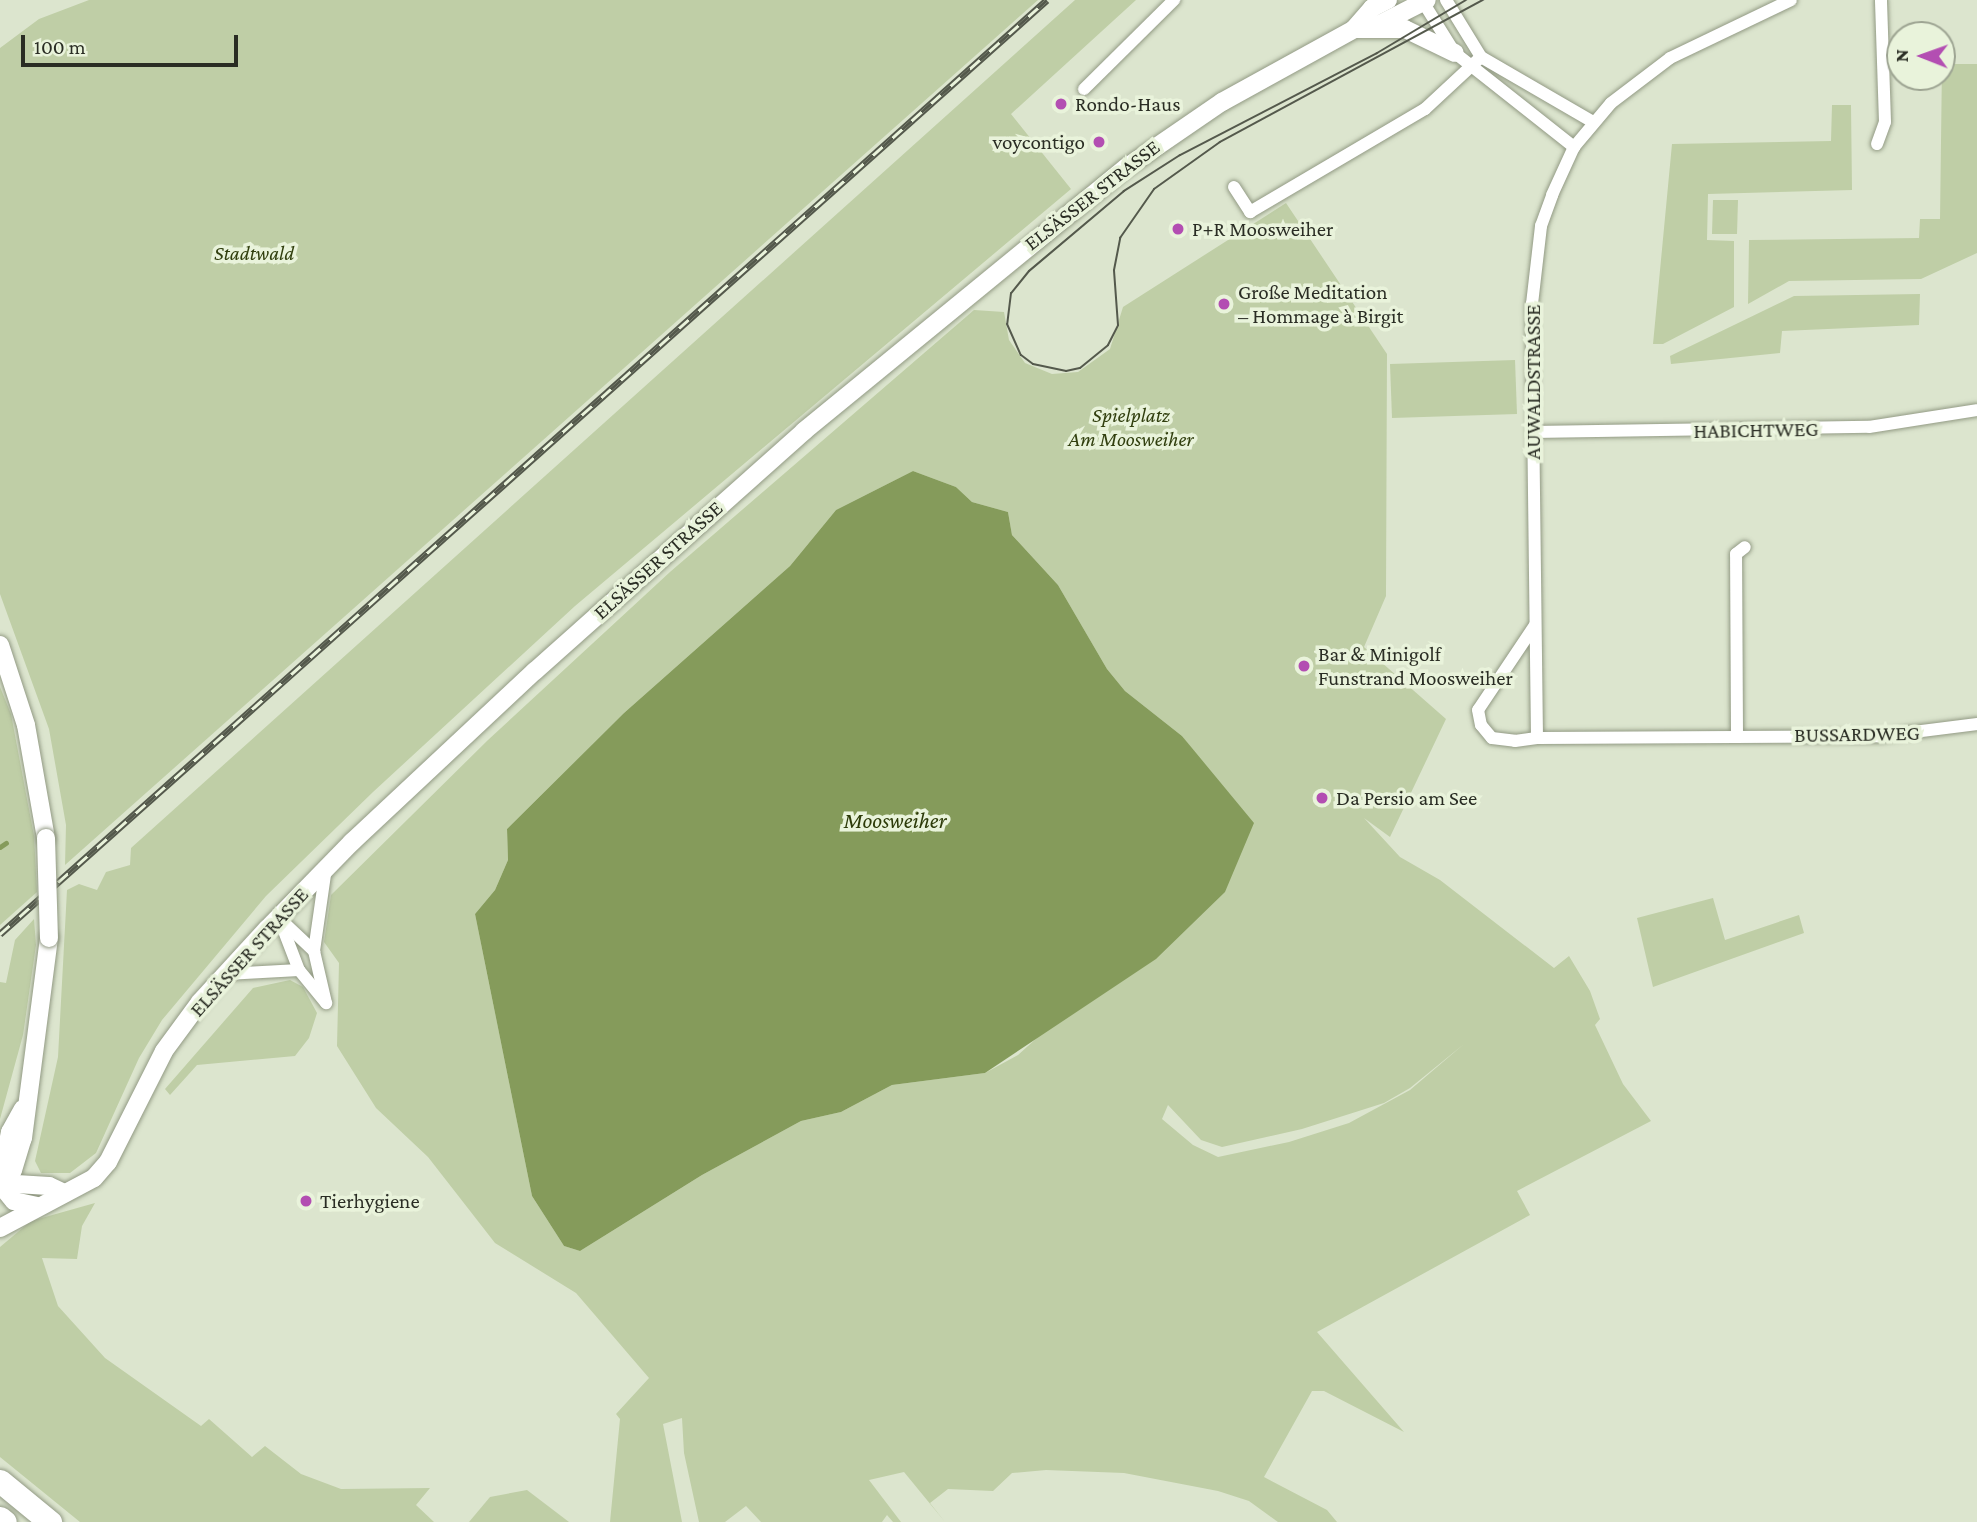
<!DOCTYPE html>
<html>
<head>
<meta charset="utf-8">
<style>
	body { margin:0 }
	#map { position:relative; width:1977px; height:1522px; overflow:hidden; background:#dce5ce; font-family:"Crimson Pro",serif }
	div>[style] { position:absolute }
	.green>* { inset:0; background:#bfcea6 }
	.water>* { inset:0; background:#859b5b }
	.stream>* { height:4.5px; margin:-2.25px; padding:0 2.25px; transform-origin:2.25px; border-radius:2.25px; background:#859b5b }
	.roads { filter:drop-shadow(0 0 2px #929a84) drop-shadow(0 0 2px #929a84) }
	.street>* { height:12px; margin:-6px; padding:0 6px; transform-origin:6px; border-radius:6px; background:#fff }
	.secondary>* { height:18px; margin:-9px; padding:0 9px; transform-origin:9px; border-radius:9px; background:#fff }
	.highway>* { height:23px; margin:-11.5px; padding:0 11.5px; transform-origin:11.5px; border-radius:11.5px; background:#fff }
	.tram>* { height:2px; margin:-1px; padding:0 1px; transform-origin:1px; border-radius:1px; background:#54594c }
	.rail>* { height:7px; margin-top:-3.5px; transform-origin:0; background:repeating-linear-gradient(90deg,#e9f3db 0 13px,#54594c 0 26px); box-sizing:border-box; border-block:2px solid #54594c }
	.bridges { filter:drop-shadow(0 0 2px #929a84) drop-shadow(0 0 2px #929a84) }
	.secondary-bridge>* { height:18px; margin:-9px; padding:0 9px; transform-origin:9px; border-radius:9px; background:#fff }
	.dots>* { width:19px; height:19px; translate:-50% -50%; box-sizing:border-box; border:4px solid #e9f3db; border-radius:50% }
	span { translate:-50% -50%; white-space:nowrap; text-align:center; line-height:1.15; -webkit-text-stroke:7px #e9f3db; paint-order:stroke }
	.poi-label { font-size:21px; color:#2a2d24 }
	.left { translate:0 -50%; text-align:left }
	.right { translate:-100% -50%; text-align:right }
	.street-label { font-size:21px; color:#2a2d24 }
	.park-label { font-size:21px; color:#313f0e; font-style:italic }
	.water-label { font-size:23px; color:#2c3a08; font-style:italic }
	.north { position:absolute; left:1886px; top:21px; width:70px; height:70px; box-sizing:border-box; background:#e9f3db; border:2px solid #9da492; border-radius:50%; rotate:271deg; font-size:19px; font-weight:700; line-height:28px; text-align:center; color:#2a2d24 }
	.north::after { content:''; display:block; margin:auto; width:24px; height:32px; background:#b34eb2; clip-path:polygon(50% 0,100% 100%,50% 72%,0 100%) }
	.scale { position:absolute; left:21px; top:35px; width:217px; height:32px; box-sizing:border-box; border:4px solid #2a2d24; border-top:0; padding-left:9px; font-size:21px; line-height:24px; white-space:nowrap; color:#2a2d24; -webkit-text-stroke:5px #e9f3db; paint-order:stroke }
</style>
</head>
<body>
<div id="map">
	<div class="green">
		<i style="clip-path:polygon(89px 0,1038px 0,65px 865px,66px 825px,49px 729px,0 594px,0 48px,39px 19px)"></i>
		<i style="clip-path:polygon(1075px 0,1136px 0,1011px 114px,1071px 189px,575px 606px,373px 792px,266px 896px,162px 1020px,139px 1058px,96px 1153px,70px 1173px,41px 1173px,35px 1161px,58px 1057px,67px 890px,79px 884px,97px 890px,106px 872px,130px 865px,131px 848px)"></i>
		<i style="clip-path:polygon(1942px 64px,1977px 64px,1977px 253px,1921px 279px,1789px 281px,1748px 304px,1749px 240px,1919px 238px,1920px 219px,1940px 219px)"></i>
		<i style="clip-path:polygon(1832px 105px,1851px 105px,1852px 190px,1708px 194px,1707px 240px,1734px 241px,1734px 307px,1663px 344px,1653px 344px,1672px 144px,1831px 141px)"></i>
		<i style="clip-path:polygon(1713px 200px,1738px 200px,1737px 234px,1712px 234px)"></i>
		<i style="clip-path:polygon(evenodd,1286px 203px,1387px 354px,1386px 596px,1364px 647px,1446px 719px,1390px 837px,1364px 818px,1400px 857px,1440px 880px,1554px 968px,1569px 956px,1590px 991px,1600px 1019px,1595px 1025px,1623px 1084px,1651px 1121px,1517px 1191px,1530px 1215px,1317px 1332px,1404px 1432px,1324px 1391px,1312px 1391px,1264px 1477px,1327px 1510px,1337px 1522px,1278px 1522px,1249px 1501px,1218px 1491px,1124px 1473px,1046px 1470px,1012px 1473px,993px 1491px,948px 1489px,930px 1503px,945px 1522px,904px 1472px,869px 1480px,901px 1522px,893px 1522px,887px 1515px,882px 1522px,761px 1522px,746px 1506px,725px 1522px,699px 1522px,684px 1453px,682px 1418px,663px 1424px,682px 1522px,610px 1522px,620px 1419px,616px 1414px,649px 1378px,576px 1293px,495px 1243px,428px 1157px,376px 1108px,337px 1046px,339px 963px,324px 942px,331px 895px,488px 740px,670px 572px,974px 310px,1004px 312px,1009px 340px,1025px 363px,1052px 374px,1078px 372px,1110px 349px,1123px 307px,1286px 203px,913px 471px,956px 487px,972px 502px,1008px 512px,1012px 535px,1058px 585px,1107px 669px,1125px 691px,1182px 736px,1212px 776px,1038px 1037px,1018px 1055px,985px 1073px,892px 1085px,841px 1112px,801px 1121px,702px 1175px,580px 1251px,564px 1246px,532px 1196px,475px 914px,495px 890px,508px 860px,507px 829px,624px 713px,790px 566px,836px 510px,913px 471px,1286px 203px,1464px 1044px,1410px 1090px,1349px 1123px,1289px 1142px,1218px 1157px,1193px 1145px,1162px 1119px,1168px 1105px,1201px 1140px,1222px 1147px,1302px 1129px,1384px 1103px,1410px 1088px,1464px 1044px)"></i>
		<i style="clip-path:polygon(1920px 294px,1919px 325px,1782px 331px,1780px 353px,1671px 364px,1670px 356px,1794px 296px)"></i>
		<i style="clip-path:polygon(1515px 360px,1517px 414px,1392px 418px,1390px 364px)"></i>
		<i style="clip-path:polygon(0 687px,11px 714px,34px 836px,37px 892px,0 925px)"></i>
		<i style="clip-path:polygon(1713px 898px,1725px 940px,1799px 915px,1804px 933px,1653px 987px,1637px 918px)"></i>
		<i style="clip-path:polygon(34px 919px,36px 945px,23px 1035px,0 1119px,0 982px,6px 983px,15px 940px)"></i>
		<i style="clip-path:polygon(290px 980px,303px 987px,317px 1013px,309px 1038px,295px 1056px,197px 1065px,170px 1095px,165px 1089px,253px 988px)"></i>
		<i style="clip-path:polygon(95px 1203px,82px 1226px,77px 1259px,42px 1258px,58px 1306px,105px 1358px,201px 1426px,209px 1419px,252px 1457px,265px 1446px,301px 1474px,341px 1489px,430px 1488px,416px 1505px,434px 1522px,80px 1522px,0 1457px,0 1247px,31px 1221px)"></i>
		<i style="clip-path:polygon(527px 1490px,569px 1522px,469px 1522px,490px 1497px)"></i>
	</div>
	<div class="water">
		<i style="clip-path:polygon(913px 471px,956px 487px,972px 502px,1008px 512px,1012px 535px,1058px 585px,1107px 669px,1125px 691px,1182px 736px,1254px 823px,1225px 892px,1156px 959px,985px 1073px,892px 1085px,841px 1112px,801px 1121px,702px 1175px,580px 1251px,564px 1246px,532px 1196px,475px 914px,495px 890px,508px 860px,507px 829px,624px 713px,790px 566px,836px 510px)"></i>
	</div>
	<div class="stream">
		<i style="left:0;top:847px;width:7px;rotate:-34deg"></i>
	</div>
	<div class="roads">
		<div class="street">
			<i style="left:1446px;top:0;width:67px;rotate:58.4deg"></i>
			<i style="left:1481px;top:57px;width:129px;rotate:30.1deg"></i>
			<i style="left:1423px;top:2px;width:60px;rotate:57.9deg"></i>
			<i style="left:1455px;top:53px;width:152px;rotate:38.3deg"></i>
			<i style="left:1084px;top:89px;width:127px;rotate:-44.7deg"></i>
			<i style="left:1877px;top:144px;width:23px;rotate:-70deg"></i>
			<i style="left:1885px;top:122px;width:122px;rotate:-91.9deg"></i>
			<i style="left:1234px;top:187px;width:30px;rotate:57deg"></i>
			<i style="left:1250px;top:212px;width:203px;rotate:-30.5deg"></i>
			<i style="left:1425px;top:109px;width:76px;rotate:-42.9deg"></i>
			<i style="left:1533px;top:432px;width:336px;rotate:-0.9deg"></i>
			<i style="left:1869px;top:427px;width:109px;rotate:-8.9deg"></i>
			<i style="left:1535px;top:625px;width:102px;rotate:123.8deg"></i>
			<i style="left:1478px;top:710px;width:15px;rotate:79deg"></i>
			<i style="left:1481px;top:725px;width:17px;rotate:50deg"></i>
			<i style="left:1492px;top:738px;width:23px;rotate:7deg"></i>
			<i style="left:1515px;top:741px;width:22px;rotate:-8deg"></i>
			<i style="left:1537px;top:738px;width:434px;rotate:-90.7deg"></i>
			<i style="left:1532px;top:304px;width:79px;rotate:-83.4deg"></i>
			<i style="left:1541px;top:226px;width:33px;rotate:-70deg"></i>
			<i style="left:1552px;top:195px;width:53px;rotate:-65.4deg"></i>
			<i style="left:1574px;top:147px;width:57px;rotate:-49.9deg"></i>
			<i style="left:1611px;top:103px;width:74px;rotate:-37.3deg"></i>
			<i style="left:1670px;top:58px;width:134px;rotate:-25.6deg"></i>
			<i style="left:1737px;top:734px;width:180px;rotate:-90.3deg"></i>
			<i style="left:1736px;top:554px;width:11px;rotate:-38deg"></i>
			<i style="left:1537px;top:738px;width:345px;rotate:-0.3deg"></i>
			<i style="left:1882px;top:736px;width:96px;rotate:-7.2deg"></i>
			<i style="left:278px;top:917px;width:50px;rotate:43.4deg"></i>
			<i style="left:314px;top:951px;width:53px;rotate:77deg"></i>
			<i style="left:279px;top:918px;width:56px;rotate:69deg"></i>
			<i style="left:299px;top:970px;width:43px;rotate:50.7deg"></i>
			<i style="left:314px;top:951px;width:84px;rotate:-81.8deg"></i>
			<i style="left:226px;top:974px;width:73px;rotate:-3.1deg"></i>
		</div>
		<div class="secondary">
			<i style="left:1374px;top:27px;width:59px;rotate:-27deg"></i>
			<i style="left:1354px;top:29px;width:51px"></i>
			<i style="left:1405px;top:29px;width:55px;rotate:25.6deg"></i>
			<i style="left:0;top:645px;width:84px;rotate:72deg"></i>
			<i style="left:26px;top:725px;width:115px;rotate:80deg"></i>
			<i style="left:0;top:1180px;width:49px;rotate:-78.2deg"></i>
			<i style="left:10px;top:1132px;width:26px;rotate:-61deg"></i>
			<i style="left:0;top:1183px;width:18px;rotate:-45deg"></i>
			<i style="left:13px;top:1170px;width:34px;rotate:-73deg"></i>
			<i style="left:23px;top:1138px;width:202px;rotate:-82.6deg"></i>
			<i style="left:0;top:1183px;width:49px;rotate:3.5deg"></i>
			<i style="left:49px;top:1186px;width:17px;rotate:25deg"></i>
			<i style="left:0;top:1184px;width:22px;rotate:51deg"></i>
			<i style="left:14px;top:1201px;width:25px;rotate:12deg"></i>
			<i style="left:0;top:1228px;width:106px;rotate:-28deg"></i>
			<i style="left:94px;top:1178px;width:21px;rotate:-49deg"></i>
			<i style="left:108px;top:1162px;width:124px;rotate:-63.2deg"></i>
			<i style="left:164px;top:1051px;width:61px;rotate:-53.7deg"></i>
			<i style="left:200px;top:1002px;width:99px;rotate:-47.5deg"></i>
			<i style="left:267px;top:929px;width:122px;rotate:-45.7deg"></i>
			<i style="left:352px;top:842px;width:250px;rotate:-43.1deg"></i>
			<i style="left:535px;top:671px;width:361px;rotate:-41.7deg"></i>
			<i style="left:804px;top:431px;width:417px;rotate:-39.3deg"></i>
			<i style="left:1127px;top:167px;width:115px;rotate:-34.4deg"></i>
			<i style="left:1222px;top:102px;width:151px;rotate:-28.9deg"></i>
			<i style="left:1354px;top:29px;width:28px;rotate:-49deg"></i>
			<i style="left:1372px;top:8px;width:18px;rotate:-27deg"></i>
		</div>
		<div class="highway">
			<i style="left:0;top:1481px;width:65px;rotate:39.4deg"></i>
			<i style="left:0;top:1518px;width:6px;rotate:39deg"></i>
		</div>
	</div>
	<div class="tram">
		<i style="left:1466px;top:0;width:104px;rotate:149.2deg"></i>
		<i style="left:1377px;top:53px;width:222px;rotate:152.6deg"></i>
		<i style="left:1180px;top:155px;width:67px;rotate:147.3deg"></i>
		<i style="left:1124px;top:191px;width:124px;rotate:139.9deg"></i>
		<i style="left:1029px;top:271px;width:28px;rotate:129deg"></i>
		<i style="left:1011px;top:293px;width:31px;rotate:97deg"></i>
		<i style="left:1007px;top:324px;width:34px;rotate:66deg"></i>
		<i style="left:1021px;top:355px;width:15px;rotate:37deg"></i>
		<i style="left:1033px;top:364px;width:34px;rotate:12deg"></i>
		<i style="left:1066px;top:371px;width:14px;rotate:-12deg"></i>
		<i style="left:1080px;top:368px;width:36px;rotate:-39deg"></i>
		<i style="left:1108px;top:345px;width:22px;rotate:-63deg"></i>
		<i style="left:1118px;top:325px;width:55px;rotate:-94.2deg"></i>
		<i style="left:1114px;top:270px;width:33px;rotate:-79deg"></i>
		<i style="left:1120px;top:238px;width:60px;rotate:-55.2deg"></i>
		<i style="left:1154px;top:189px;width:81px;rotate:-35.5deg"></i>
		<i style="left:1220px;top:142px;width:299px;rotate:-28.4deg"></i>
	</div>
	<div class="rail">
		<i style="left:0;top:934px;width:1403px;rotate:-41.74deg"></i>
	</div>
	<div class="bridges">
		<div class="secondary-bridge">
			<i style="left:46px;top:838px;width:100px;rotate:88.3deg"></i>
		</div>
	</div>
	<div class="dots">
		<i style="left:1061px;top:104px;background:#b34eb2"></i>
		<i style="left:1099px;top:142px;background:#b34eb2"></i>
		<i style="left:1178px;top:229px;background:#b34eb2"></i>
		<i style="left:1224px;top:304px;background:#b34eb2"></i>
		<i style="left:1304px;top:666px;background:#b34eb2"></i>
		<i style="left:1322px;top:798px;background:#b34eb2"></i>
		<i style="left:306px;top:1201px;background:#b34eb2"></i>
	</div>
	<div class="poi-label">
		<span class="left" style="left:1075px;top:104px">Rondo-Haus</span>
		<span class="right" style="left:1085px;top:142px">voycontigo</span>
		<span class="left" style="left:1192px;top:229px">P+R Moosweiher</span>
		<span class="left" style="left:1238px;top:304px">Große Meditation<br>– Hommage à Birgit</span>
		<span class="left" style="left:1318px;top:666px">Bar &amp; Minigolf<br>Funstrand Moosweiher</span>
		<span class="left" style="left:1336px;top:798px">Da Persio am See</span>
		<span class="left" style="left:320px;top:1201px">Tierhygiene</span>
	</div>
	<div class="street-label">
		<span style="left:1092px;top:195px;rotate:-38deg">ELSÄSSER STRASSE</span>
		<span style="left:1533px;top:382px;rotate:-90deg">AUWALDSTRASSE</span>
		<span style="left:1756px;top:430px;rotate:-1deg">HABICHTWEG</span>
		<span style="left:658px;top:560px;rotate:-42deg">ELSÄSSER STRASSE</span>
		<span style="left:1857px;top:734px;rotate:-1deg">BUSSARDWEG</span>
		<span style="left:249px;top:952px;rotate:-48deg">ELSÄSSER STRASSE</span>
	</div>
	<div class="park-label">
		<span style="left:254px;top:253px">Stadtwald</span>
		<span style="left:1131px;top:427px">Spielplatz<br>Am Moosweiher</span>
	</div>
	<div class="water-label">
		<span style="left:895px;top:820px">Moosweiher</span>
	</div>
	<div class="north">N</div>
	<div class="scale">100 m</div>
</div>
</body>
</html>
